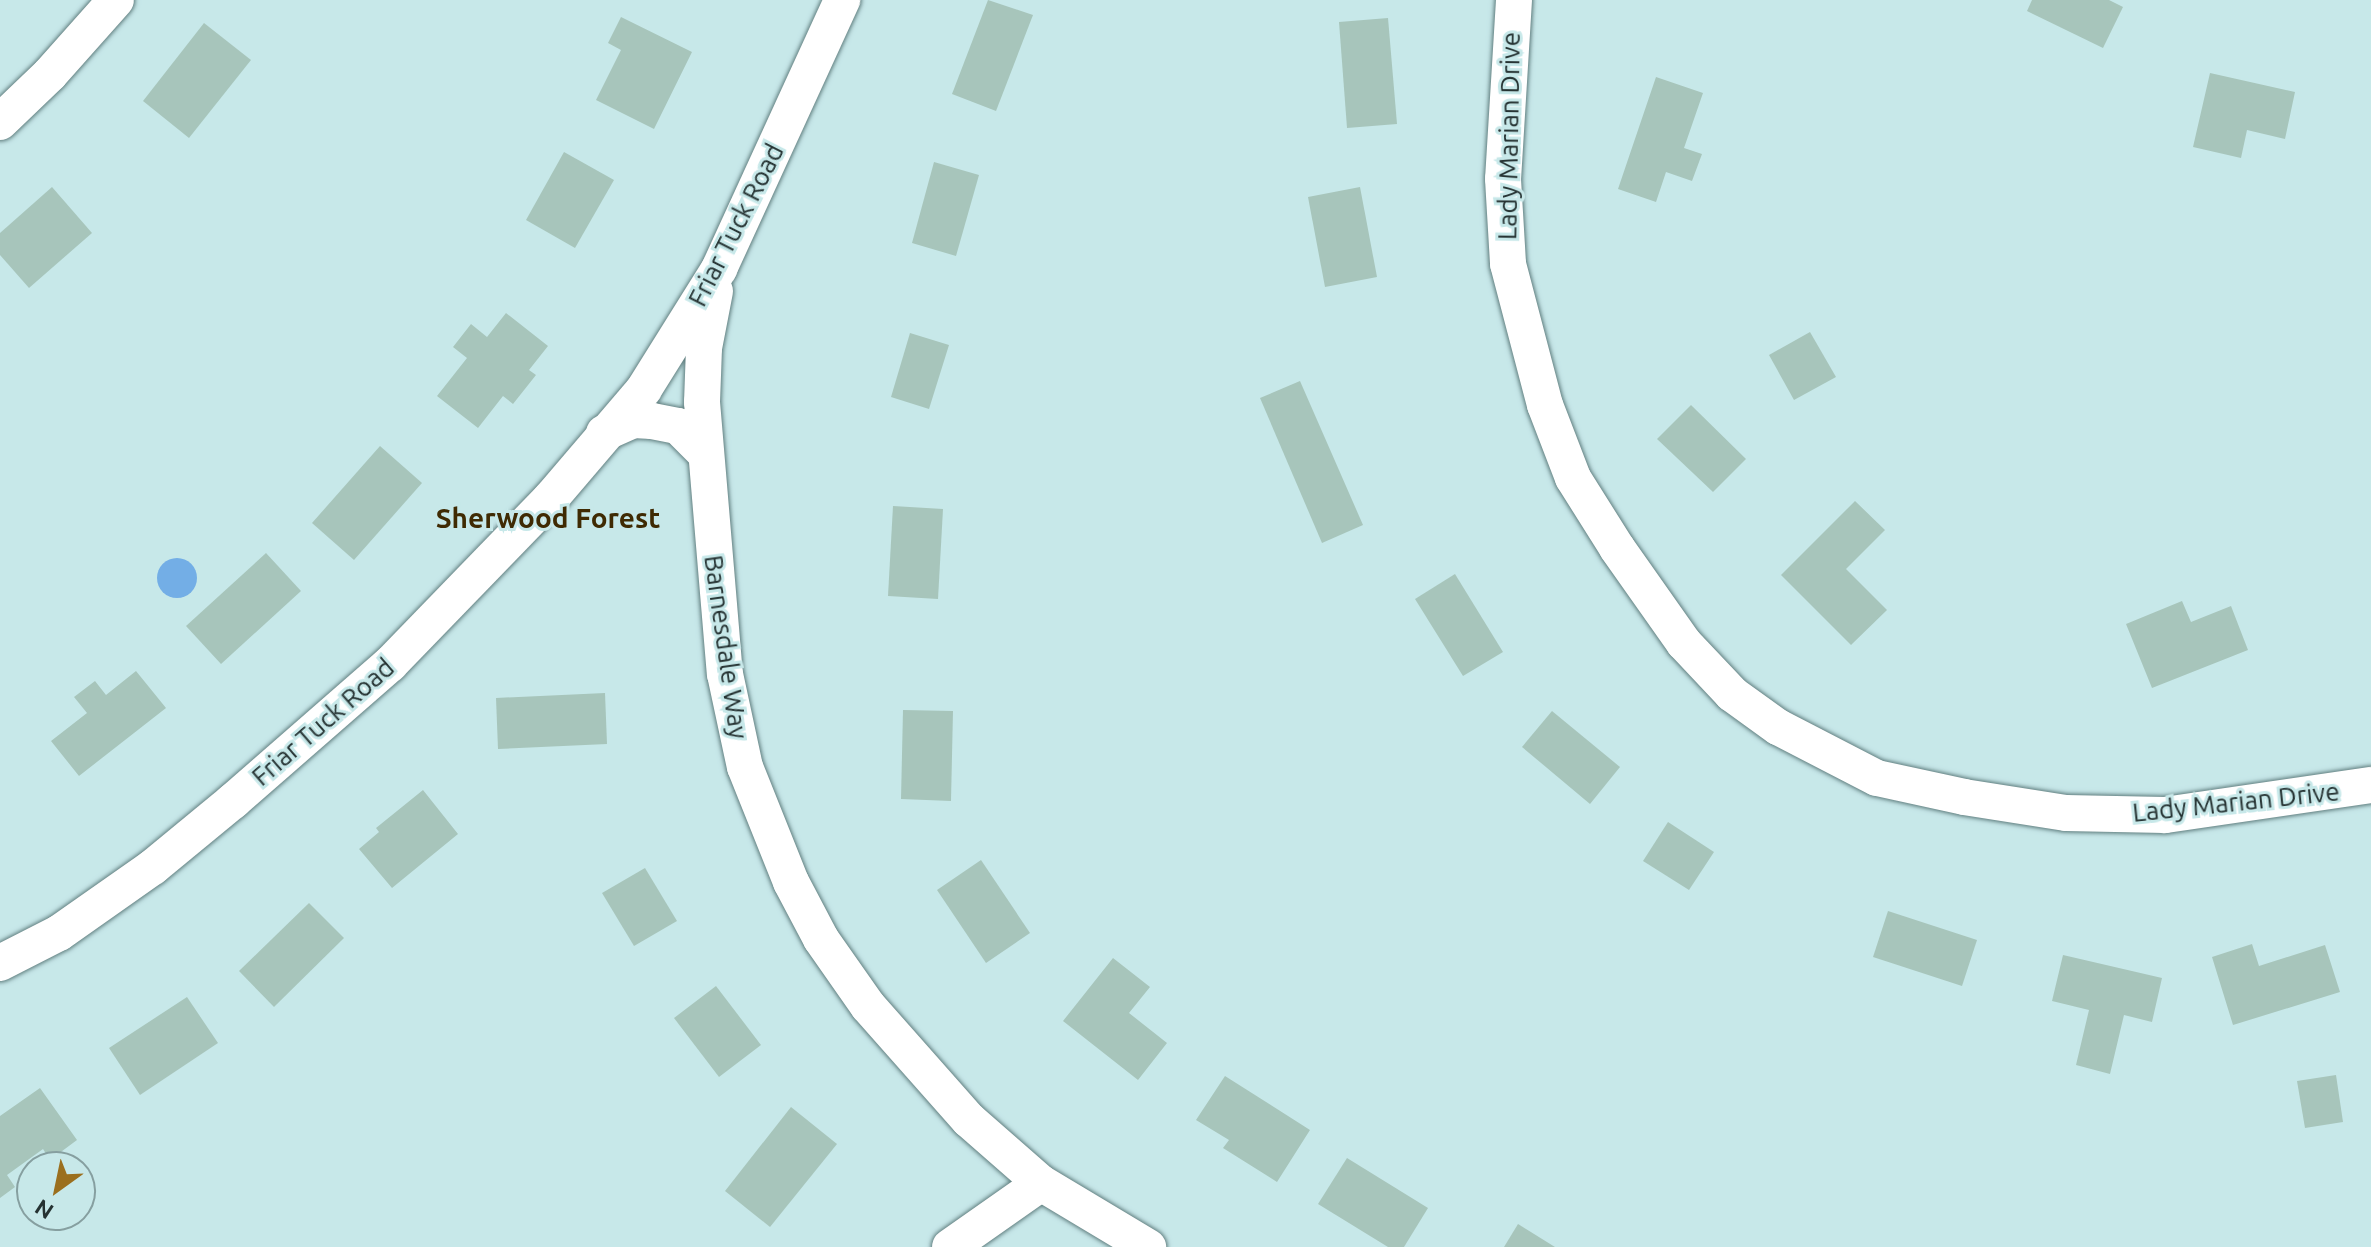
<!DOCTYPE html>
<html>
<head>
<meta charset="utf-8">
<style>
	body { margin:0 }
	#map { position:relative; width:2371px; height:1247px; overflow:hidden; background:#c7e8e9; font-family:Ubuntu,sans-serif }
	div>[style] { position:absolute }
	.water>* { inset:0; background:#73aee6 }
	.round { border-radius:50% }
	.building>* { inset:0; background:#a7c5bb }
	.roads { filter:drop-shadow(0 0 2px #617f80) drop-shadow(0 0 2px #617f80) }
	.minor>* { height:36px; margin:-18px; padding:0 18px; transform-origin:18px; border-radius:18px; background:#fff }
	span { translate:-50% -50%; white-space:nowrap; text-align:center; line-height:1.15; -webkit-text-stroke:6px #c7e8e9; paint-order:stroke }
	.street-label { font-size:26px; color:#253232 }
	.neighbourhood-label { font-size:28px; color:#3f2a03; font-weight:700 }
	.north { position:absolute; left:16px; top:1151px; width:80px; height:80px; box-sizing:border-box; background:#c7e8e9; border:2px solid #869fa0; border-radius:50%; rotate:213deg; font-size:22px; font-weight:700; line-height:32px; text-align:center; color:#253232 }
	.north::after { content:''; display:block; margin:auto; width:28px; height:36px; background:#9b6f1e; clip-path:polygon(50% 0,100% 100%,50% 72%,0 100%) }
</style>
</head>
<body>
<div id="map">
	<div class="water">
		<i class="round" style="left:157px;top:558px;width:40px;height:40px"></i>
	</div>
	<div class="building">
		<i style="clip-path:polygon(988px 0,1033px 15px,996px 111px,952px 94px)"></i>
		<i style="clip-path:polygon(2032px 0,2109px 0,2123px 7px,2103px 48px,2027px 11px)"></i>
		<i style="clip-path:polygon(621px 17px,692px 52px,654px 129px,596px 100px,621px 50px,608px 43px)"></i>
		<i style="clip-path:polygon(1388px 18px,1397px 124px,1347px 128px,1339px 22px)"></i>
		<i style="clip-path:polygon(204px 23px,251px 60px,189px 138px,143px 101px)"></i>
		<i style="clip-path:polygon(2210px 73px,2295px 92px,2285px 139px,2247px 130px,2241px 158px,2193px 147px)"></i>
		<i style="clip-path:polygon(1656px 77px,1703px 93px,1684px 148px,1702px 154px,1692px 181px,1666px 172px,1656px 202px,1618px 189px)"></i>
		<i style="clip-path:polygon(564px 152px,614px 180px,575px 248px,526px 220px)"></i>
		<i style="clip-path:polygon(934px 162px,979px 175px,956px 256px,912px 243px)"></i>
		<i style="clip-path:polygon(52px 187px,92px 233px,29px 288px,0 255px,0 233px)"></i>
		<i style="clip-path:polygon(1360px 187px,1377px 277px,1325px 287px,1308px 197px)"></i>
		<i style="clip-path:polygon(506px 313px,548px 346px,529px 370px,536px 375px,513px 404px,503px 396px,478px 428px,437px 396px,467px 358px,453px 347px,471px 324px,487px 337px)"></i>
		<i style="clip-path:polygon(1810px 332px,1836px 377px,1794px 400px,1769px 355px)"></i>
		<i style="clip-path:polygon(910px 333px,949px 345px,929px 409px,891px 397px)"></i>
		<i style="clip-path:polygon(1300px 381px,1363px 525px,1322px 543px,1260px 398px)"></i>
		<i style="clip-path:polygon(1691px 405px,1746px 459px,1713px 492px,1657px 439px)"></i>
		<i style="clip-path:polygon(380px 446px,422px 483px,354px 560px,312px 523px)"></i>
		<i style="clip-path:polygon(1855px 501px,1885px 530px,1846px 569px,1887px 610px,1851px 645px,1781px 575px)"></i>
		<i style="clip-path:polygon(893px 506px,943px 509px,938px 599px,888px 596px)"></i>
		<i style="clip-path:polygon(266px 553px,301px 591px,221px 664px,186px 626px)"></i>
		<i style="clip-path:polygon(1455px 574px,1503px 652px,1463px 676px,1415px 599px)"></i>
		<i style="clip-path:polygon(2182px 601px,2191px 622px,2231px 606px,2248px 650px,2152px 688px,2126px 624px)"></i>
		<i style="clip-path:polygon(136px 671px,166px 708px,79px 776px,51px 741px,87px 713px,74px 697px,95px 681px,106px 695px)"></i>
		<i style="clip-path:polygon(605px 693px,607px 744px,498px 749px,496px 698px)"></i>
		<i style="clip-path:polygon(903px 710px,953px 711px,951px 801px,901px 799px)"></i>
		<i style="clip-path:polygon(1552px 711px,1620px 767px,1590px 804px,1522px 747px)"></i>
		<i style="clip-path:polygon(423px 790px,458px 834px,392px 888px,359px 849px,379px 832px,376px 828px)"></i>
		<i style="clip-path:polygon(1668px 822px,1714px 852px,1689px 890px,1643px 861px)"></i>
		<i style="clip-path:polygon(981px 860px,1030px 933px,986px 963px,937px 890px)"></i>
		<i style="clip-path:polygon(645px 868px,677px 921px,634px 946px,602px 893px)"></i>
		<i style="clip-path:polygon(309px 903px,344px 938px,274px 1007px,239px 971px)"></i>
		<i style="clip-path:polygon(1888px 911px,1977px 940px,1962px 986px,1873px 957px)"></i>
		<i style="clip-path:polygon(2252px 944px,2259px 966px,2325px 945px,2340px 992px,2233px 1025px,2212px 957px)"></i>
		<i style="clip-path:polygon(2063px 955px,2162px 978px,2152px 1022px,2124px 1015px,2110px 1074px,2076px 1065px,2089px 1010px,2052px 1001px)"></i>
		<i style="clip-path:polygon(1113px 958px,1150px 987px,1129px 1013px,1167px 1043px,1138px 1080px,1063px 1021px)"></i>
		<i style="clip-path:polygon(716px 986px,761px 1045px,719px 1077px,674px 1018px)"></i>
		<i style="clip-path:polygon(187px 997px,218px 1043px,140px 1095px,109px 1048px)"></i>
		<i style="clip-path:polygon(2336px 1075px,2343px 1122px,2305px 1128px,2297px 1081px)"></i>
		<i style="clip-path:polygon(1225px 1076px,1310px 1130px,1277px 1182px,1223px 1148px,1229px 1140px,1196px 1120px)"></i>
		<i style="clip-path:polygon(40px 1088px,77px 1140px,50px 1160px,43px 1149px,7px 1175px,15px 1187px,0 1198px,0 1116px)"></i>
		<i style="clip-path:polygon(791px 1107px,837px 1144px,770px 1227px,725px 1191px)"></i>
		<i style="clip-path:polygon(1347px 1158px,1428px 1208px,1404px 1247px,1388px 1247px,1318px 1204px)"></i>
		<i style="clip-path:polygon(1518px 1224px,1555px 1247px,1504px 1247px)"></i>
	</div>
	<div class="roads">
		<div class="minor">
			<i style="left:1514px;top:0;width:179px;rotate:93.5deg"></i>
			<i style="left:1503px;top:179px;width:85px;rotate:86.6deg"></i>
			<i style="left:1508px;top:264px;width:146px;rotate:75.3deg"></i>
			<i style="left:1545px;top:405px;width:78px;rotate:69deg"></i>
			<i style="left:1573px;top:478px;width:83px;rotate:57.8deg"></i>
			<i style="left:1617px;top:548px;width:116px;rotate:54.8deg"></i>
			<i style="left:1684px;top:643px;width:70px;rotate:46.7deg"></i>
			<i style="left:1732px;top:694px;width:57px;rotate:35.7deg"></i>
			<i style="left:1778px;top:727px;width:111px;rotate:27.3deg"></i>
			<i style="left:1877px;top:778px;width:89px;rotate:12.3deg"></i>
			<i style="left:1964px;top:797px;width:103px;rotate:8.9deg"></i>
			<i style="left:2066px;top:813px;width:99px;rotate:1.2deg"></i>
			<i style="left:2165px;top:815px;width:208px;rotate:-8.3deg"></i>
			<i style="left:0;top:122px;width:69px;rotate:-43.8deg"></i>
			<i style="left:50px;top:74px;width:99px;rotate:-48.3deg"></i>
			<i style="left:715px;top:291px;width:58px;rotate:100.9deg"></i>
			<i style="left:704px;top:348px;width:54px;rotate:92.1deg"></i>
			<i style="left:702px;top:402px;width:273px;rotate:85.2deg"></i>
			<i style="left:725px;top:674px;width:95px;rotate:77.9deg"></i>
			<i style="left:745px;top:767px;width:124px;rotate:68.2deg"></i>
			<i style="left:791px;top:882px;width:64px;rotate:62.2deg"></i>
			<i style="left:821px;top:939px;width:82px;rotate:55deg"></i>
			<i style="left:868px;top:1006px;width:152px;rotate:48.5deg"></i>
			<i style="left:969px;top:1120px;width:96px;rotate:41.2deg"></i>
			<i style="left:1041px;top:1183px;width:125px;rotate:30.9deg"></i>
			<i style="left:604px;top:433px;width:32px;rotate:-24deg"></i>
			<i style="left:633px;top:420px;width:19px;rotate:3deg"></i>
			<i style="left:652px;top:421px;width:26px;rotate:11deg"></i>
			<i style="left:678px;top:426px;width:37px;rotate:45deg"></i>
			<i style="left:0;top:963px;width:66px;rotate:-27deg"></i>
			<i style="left:59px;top:933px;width:115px;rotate:-35.1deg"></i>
			<i style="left:153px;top:867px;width:104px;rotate:-39.5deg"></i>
			<i style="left:233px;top:801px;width:208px;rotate:-41.1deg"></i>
			<i style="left:390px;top:664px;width:231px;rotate:-45.9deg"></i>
			<i style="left:551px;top:498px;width:143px;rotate:-49.5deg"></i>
			<i style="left:644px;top:389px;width:142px;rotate:-58deg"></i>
			<i style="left:719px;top:269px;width:296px;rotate:-65.4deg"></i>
			<i style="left:950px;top:1247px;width:111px;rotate:-35.1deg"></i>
		</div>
	</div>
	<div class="street-label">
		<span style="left:1509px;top:136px;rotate:-89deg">Lady Marian Drive</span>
		<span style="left:736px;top:225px;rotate:-63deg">Friar Tuck Road</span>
		<span style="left:726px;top:647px;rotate:82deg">Barnesdale Way</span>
		<span style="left:323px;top:722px;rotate:-41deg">Friar Tuck Road</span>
		<span style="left:2236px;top:802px;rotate:-6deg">Lady Marian Drive</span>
	</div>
	<div class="neighbourhood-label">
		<span style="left:548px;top:518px">Sherwood Forest</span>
	</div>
	<div class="north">N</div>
</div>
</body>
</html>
